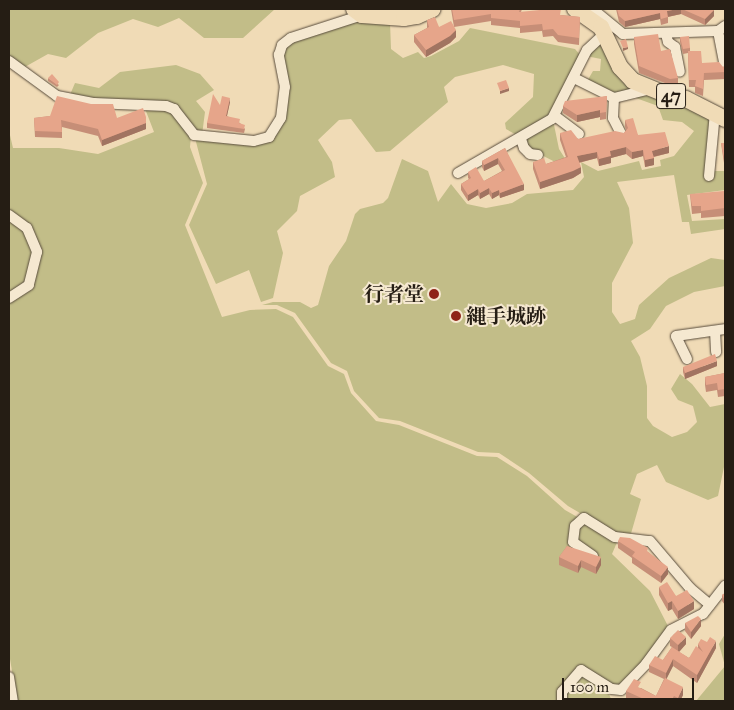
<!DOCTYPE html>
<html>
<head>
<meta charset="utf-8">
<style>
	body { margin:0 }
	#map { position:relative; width:734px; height:710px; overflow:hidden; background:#f0dbb6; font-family:"IM FELL Great Primer","Noto Serif JP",serif }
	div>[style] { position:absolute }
	.green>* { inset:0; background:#c2bd88 }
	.roads { filter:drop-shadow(0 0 1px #584c3c) drop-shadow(0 0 1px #584c3c) }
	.street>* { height:10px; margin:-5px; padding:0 5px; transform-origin:5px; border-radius:5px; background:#f5e8d0 }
	.primary>* { height:16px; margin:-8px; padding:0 8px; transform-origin:8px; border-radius:8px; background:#f0dbb6 }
	.wall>* { inset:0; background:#c68e77 }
	.shaded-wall>* { inset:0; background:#a17461 }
	.building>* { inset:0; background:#e6a58a }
	.dots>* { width:14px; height:14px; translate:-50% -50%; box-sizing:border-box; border:2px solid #f5e8d0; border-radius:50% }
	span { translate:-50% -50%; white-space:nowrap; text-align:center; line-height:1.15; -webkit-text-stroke:4px #f5e8d0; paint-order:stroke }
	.shield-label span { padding:1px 4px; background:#f5e8d0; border:1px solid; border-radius:4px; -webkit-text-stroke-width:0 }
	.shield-label { font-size:19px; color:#251d14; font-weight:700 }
	.poi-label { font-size:20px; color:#251d14; font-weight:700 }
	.right { translate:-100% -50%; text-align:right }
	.left { translate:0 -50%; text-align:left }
	.frame { position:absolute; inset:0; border:10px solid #251d14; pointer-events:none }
	.scale { position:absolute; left:562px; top:678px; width:132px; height:22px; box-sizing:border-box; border:2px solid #251d14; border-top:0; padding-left:6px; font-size:15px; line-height:18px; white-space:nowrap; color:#251d14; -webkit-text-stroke:4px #f5e8d0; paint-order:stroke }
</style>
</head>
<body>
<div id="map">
	<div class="green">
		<i style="clip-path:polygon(9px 9px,275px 9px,243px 38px,204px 38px,179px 18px,158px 27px,133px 19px,98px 33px,66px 58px,48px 54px,23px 68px,9px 58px)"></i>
		<i style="clip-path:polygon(359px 20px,390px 22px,391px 49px,403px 58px,418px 52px,424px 58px,431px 56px,459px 41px,470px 28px,575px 49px,581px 56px,553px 115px,520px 137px,506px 129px,505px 123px,533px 97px,534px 74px,503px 65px,455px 77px,444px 87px,448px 102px,390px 151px,376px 152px,351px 119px,339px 120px,318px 140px,332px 162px,335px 177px,300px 196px,297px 211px,277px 231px,283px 253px,273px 298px,261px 302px,249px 270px,216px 284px,189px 225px,207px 184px,195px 138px,243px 145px,279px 130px,281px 55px,286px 44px)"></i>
		<i style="clip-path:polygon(599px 40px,639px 90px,620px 96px,586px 83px,593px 71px,600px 71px,601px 59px,586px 56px)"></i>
		<i style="clip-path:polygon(176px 65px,200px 74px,214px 90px,196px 101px,205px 112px,202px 135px,195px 133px,181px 113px,69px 97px,75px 83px,99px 88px,120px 72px)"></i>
		<i style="clip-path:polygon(646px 93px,710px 114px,707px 171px,725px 171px,725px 190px,687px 195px,692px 221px,725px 219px,725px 229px,691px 234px,689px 222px,682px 222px,674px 175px,617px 182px,629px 208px,633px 243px,612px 283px,612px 312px,620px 324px,635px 319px,639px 305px,669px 278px,711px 258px,725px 260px,725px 286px,694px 292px,666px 306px,650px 329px,631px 341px,640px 357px,647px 386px,647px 418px,653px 426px,672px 437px,687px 432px,697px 422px,693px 406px,678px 400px,671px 389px,680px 374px,692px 384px,710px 407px,725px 404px,725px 462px,718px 496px,708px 500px,666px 482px,657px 465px,637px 474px,630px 494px,641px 499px,630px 537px,619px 536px,568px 506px,529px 473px,499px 453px,478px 452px,400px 421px,379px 418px,354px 391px,347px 371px,331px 363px,295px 313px,277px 305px,262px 305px,273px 302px,300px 302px,311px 308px,318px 305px,329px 266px,346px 241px,355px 214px,360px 209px,383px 203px,388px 198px,402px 159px,428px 171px,438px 202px,451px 184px,467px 204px,486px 208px,512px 203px,527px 194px,573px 190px,584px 177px,581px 162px,598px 171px,639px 161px,642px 170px,661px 166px,660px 160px,674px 156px,694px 131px,682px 122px,663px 120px,658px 106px,633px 97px)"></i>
		<i style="clip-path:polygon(144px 106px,172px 111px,191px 136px,190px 147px,203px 183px,185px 225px,222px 317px,250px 310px,276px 309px,293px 317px,328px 366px,344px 374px,351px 393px,376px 421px,399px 425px,477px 456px,497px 457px,527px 476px,565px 510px,618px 540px,612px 554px,650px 591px,669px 628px,643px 662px,616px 688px,589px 669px,559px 701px,17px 701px,9px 653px,9px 301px,25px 294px,34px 283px,40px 252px,9px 212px,9px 131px,13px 148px,59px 148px,98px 154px,154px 132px)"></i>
		<i style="clip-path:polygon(553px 120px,559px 149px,566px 160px,557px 163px,528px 148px,524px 139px)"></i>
		<i style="clip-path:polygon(9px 217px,22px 226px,34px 252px,29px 281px,9px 295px)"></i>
		<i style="clip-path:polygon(725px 634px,725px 701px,696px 701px,725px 666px,719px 644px)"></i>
		<i style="clip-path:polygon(579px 674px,607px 690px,612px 701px,565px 701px,565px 693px)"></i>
	</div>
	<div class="roads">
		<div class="street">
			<i style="left:582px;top:9px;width:14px;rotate:12deg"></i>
			<i style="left:596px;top:12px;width:35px;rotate:39deg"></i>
			<i style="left:623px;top:34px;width:95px;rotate:-1.8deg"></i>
			<i style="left:725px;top:26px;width:9px;rotate:144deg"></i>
			<i style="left:718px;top:31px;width:37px;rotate:79deg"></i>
			<i style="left:666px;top:34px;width:8px;rotate:76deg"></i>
			<i style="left:668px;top:42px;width:9px;rotate:36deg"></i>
			<i style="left:675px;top:47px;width:25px;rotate:79deg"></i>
			<i style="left:9px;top:61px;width:59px;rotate:36.1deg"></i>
			<i style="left:57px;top:96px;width:38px;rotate:11deg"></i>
			<i style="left:94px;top:103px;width:72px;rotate:2.4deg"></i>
			<i style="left:166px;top:106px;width:9px;rotate:21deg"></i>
			<i style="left:174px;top:109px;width:33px;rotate:52deg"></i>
			<i style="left:194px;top:135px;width:60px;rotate:5.7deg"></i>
			<i style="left:254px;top:141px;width:16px;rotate:-15deg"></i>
			<i style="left:269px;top:137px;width:22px;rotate:-58deg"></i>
			<i style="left:281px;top:118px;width:31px;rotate:-83deg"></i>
			<i style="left:285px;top:87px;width:33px;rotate:-101deg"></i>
			<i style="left:279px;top:55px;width:10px;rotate:-73deg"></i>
			<i style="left:282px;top:45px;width:11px;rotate:-38deg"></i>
			<i style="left:291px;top:38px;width:75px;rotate:-17.9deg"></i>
			<i style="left:574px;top:78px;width:45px;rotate:26.6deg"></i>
			<i style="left:614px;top:98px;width:37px;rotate:-14deg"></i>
			<i style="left:614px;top:98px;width:20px;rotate:93deg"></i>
			<i style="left:613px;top:118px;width:18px;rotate:63deg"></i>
			<i style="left:555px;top:116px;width:30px;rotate:37deg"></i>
			<i style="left:521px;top:139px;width:9px;rotate:72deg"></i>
			<i style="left:524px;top:148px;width:8px;rotate:45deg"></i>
			<i style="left:530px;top:154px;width:8px;rotate:7deg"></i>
			<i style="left:458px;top:173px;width:108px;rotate:-29.9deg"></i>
			<i style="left:552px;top:119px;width:77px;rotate:-63.1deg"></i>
			<i style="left:587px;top:50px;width:25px;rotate:-43deg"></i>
			<i style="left:709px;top:176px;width:63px;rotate:-84.6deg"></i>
			<i style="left:9px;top:215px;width:22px;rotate:36deg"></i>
			<i style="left:27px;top:228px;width:26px;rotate:67deg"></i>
			<i style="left:37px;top:252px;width:34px;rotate:104deg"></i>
			<i style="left:29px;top:285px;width:24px;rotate:147deg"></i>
			<i style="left:715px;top:331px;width:21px;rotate:87deg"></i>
			<i style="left:687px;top:359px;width:25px;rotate:-116deg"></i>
			<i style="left:676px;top:336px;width:49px;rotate:-8.1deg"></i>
			<i style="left:593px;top:556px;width:24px;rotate:-145deg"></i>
			<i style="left:573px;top:542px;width:16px;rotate:-83deg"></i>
			<i style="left:575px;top:526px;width:12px;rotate:-42deg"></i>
			<i style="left:584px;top:518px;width:36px;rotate:32deg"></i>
			<i style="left:615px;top:537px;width:35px;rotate:7deg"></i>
			<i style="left:650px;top:541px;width:62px;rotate:49.6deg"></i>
			<i style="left:690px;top:588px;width:26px;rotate:40deg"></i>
			<i style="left:9px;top:677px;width:24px;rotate:81deg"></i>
			<i style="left:562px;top:701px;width:9px;rotate:-90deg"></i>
			<i style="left:562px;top:692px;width:29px;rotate:-49deg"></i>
			<i style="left:581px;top:670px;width:36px;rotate:32deg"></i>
			<i style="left:612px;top:689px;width:9px;rotate:6deg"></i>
			<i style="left:621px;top:690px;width:36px;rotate:-46deg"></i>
			<i style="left:646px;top:664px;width:42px;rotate:-53.7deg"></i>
			<i style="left:671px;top:630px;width:36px;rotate:-27deg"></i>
			<i style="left:703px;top:614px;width:36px;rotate:-52deg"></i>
		</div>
		<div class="primary">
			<i style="left:354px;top:9px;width:10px;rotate:37deg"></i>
			<i style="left:362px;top:15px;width:42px;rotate:4.1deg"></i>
			<i style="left:404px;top:18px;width:13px;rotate:-9deg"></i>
			<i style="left:417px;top:16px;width:17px;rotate:-24deg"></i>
			<i style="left:575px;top:9px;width:32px;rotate:35deg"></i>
			<i style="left:601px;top:27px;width:44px;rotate:64.6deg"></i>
			<i style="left:620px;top:67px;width:19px;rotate:47deg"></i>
			<i style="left:633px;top:81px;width:37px;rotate:22deg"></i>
			<i style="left:667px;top:95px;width:19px;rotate:12deg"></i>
			<i style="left:686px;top:99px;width:44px;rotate:27.1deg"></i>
		</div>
	</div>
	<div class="wall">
		<i style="clip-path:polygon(451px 9px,522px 9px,521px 12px,561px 15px,580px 17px,579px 45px,558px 42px,553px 36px,543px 37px,542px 31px,520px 33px,520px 28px,491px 25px,491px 21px,454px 27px)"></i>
		<i style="clip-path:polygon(616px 9px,715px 9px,714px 10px,714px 16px,705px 25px,681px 14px,668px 17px,668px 23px,661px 25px,660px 19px,625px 27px,619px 22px)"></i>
		<i style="clip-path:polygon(427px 20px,456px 37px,450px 43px,426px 57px,414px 42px,414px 35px,427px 28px)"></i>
		<i style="clip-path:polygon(634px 37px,661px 51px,678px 78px,678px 84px,670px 85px,639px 73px,634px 44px)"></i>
		<i style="clip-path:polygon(680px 37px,690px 48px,690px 51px,702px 63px,723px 67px,725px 66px,725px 79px,704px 80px,703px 96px,695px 93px,695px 87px,689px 87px,688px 53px,683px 54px,680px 42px)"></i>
		<i style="clip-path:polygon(48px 78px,59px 85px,57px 87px,48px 81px)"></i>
		<i style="clip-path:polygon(607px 96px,606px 119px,600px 120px,600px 117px,577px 122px,563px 113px,563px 106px)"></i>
		<i style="clip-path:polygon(230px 102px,227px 116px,240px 123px,245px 129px,244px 133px,207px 128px,207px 123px,220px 105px)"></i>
		<i style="clip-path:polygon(50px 116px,117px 118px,146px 117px,146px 129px,102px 146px,98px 136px,62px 127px,62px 138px,35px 137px,34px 118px)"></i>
		<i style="clip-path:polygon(625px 120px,638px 135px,669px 153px,654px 157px,654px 165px,645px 167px,643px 156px,632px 159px,626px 154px,611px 158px,611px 163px,599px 166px,597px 158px,579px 163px,581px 173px,573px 178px,540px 189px,533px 169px,533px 162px,546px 164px,566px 157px,560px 140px,560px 133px,578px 139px,624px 133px,626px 130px,625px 127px)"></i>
		<i style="clip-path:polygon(721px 143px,725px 143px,725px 163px,724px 163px)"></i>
		<i style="clip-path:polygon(505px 148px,524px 190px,500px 198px,499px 195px,492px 199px,489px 194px,480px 199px,478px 195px,468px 201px,461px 190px,461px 184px,469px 179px,468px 178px,468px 172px,484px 181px,502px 171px,498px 164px,484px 171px,482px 167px,482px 161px)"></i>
		<i style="clip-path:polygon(690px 194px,725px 205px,725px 216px,701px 218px,701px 213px,692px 214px)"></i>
		<i style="clip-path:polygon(717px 366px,685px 379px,683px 372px,683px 367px)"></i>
		<i style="clip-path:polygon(725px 373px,725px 396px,718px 397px,717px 390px,706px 392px,705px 385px,705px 377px)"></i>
		<i style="clip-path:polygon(618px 541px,648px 552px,668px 574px,661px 583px,632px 563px,632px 558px,618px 548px)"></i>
		<i style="clip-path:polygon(567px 546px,601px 565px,596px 574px,581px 567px,578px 573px,559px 565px,559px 557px)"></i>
		<i style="clip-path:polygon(659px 587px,676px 596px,694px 609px,678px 619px,672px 609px,668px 611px,659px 595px)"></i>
		<i style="clip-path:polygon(725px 593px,725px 605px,722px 601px,722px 595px)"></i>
		<i style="clip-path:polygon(685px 623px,701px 626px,691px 639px,685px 631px)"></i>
		<i style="clip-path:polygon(670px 638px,686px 644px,679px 652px,689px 658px,698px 648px,698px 644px,716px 648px,697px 683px,673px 666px,666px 679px,683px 695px,680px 701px,632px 701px,626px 698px,626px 691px,641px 688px,656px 696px,664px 679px,649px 672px,649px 665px,663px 660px,672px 647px,670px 646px)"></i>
	</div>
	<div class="shaded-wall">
		<i style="clip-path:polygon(678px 9px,681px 9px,681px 14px,667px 17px,667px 11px)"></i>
		<i style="clip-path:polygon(714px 10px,714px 16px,705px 25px,705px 19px)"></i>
		<i style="clip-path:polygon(660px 13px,660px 19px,625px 27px,625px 21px)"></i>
		<i style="clip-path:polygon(456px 30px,456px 37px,450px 43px,426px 57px,426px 50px)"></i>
		<i style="clip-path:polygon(628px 47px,628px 49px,623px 51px,623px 48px)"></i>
		<i style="clip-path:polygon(509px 88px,509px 91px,500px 94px,500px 91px)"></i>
		<i style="clip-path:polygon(230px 98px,230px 102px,226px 120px,226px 116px)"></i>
		<i style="clip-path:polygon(600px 110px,600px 117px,577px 122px,577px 115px)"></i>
		<i style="clip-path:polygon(146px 123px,146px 129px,102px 146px,102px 140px)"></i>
		<i style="clip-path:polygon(669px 146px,669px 153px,652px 157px,652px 151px)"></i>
		<i style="clip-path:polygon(626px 147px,626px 154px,611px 158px,611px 163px,599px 166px,599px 159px,610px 151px)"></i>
		<i style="clip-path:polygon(643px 150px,643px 156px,632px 159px,632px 152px)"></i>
		<i style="clip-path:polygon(597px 152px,597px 158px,577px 163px,577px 156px)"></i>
		<i style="clip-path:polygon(498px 158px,498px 164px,484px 171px,484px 165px)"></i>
		<i style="clip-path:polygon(654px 158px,654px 165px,645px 167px,645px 160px)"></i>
		<i style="clip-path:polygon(581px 167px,581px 173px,573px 178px,540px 189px,540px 182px)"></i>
		<i style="clip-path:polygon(524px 184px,524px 190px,500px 198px,500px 193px)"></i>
		<i style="clip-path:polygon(489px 188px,489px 194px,480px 199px,480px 193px)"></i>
		<i style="clip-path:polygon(478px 189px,478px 195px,468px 201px,468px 195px)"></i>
		<i style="clip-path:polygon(499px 190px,499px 195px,492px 199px,492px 193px)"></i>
		<i style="clip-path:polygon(717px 361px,717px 366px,685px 379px,685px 373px)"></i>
		<i style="clip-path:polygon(601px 557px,601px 565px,596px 574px,596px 567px)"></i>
		<i style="clip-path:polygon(581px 560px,581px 567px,578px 573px,578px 566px)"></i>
		<i style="clip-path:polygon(668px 567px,668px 574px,661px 583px,661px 576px)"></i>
		<i style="clip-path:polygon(672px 601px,672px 609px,668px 611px,668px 603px)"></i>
		<i style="clip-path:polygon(694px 601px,694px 609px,678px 619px,678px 611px)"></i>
		<i style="clip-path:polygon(701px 619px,701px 626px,691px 639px,691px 632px)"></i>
		<i style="clip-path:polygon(686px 637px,686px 644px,678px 653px,678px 645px)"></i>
		<i style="clip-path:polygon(716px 641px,716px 648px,697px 683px,697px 675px)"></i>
		<i style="clip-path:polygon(673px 659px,673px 666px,666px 680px,666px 673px)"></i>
		<i style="clip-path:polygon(683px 687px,683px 695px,680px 701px,678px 701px,678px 698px)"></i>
	</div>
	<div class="building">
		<i style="clip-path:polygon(452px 9px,520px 9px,519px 12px,550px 9px,561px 9px,560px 15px,580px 17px,579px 38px,558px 35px,553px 29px,543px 30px,542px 24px,520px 26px,520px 21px,491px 18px,491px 14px,454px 20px)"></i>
		<i style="clip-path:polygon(617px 9px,678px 9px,667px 11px,668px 17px,661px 19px,660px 13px,625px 21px,619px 16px)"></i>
		<i style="clip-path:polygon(682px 9px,713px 9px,714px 10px,705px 19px)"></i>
		<i style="clip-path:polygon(435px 17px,439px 27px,451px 21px,456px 30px,450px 36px,426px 50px,414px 35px,429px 27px,427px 20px)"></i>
		<i style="clip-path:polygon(658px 34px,661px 51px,670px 49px,678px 78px,670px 79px,639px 66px,634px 37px)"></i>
		<i style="clip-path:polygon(689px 36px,690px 48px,683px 49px,680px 37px)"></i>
		<i style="clip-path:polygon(626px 39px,628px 47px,623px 48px,620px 41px)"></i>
		<i style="clip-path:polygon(688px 51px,701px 51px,702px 63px,719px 62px,723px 67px,725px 66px,725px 72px,704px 73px,703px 89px,695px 86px,696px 80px,689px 80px)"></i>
		<i style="clip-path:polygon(52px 74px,59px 82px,57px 85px,48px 78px)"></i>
		<i style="clip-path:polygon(506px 80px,509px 88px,500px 91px,497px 83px)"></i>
		<i style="clip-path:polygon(213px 94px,220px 105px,222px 96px,230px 98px,226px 116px,240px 119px,239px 123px,245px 125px,244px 129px,207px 123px)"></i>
		<i style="clip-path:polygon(57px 96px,91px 104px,113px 104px,117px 118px,143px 108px,146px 117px,146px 123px,102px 140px,98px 129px,61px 120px,62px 132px,35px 131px,34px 118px,50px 116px)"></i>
		<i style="clip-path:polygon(607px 96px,606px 112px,600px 113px,600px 110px,577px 115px,563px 106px,565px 101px)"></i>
		<i style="clip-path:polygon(633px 118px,638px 135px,665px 132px,669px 146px,652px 151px,654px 158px,645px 160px,643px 150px,632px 152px,626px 147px,610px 151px,611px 156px,599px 159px,597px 152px,577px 156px,581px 167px,573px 171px,540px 182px,533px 162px,544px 158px,546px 164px,568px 157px,560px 133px,571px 130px,578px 139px,615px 131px,624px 133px,628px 128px,625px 120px)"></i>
		<i style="clip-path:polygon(721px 143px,725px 143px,725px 159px,724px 159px)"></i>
		<i style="clip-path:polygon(505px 148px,524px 184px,500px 193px,499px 190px,492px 193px,489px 188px,480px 193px,478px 189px,468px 195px,461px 184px,471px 178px,468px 172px,476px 167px,484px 181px,505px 170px,498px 158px,484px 165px,482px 161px)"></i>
		<i style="clip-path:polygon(724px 191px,725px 208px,701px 211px,701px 206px,692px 206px,690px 194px)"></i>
		<i style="clip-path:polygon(715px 354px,717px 361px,685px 373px,683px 367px)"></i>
		<i style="clip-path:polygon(725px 373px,725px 389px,718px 390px,717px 383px,706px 385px,705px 377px)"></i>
		<i style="clip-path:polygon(620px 537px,630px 538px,648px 548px,647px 551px,668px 567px,661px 576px,632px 556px,635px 552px,618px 541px)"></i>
		<i style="clip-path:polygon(567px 546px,601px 557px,596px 567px,581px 560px,578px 566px,559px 557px)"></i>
		<i style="clip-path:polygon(667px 582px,676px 596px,687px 590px,694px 601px,678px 611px,672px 601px,668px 603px,659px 587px)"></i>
		<i style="clip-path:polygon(725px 593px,725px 600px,722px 595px)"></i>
		<i style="clip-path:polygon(698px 616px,701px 619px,691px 632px,685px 623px)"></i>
		<i style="clip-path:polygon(678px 630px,686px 637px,678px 645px,670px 638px)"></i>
		<i style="clip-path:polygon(710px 637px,716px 641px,697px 675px,673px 659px,666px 673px,649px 665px,655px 656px,663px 660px,672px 647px,689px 658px,696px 646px,703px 652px,698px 644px,701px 639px,707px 642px)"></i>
		<i style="clip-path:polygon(665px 678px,683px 687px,678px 698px,674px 696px,671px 701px,648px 701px,626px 691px,634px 679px,641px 682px,638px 687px,656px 696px)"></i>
	</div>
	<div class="dots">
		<i style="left:434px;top:294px;background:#8f2418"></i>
		<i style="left:456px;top:316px;background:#8f2418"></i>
	</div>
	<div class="shield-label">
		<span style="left:671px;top:96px">47</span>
	</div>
	<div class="poi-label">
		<span class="right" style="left:424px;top:294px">行者堂</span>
		<span class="left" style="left:466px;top:316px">縄手城跡</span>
	</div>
	<div class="frame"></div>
	<div class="scale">100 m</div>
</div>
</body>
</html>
